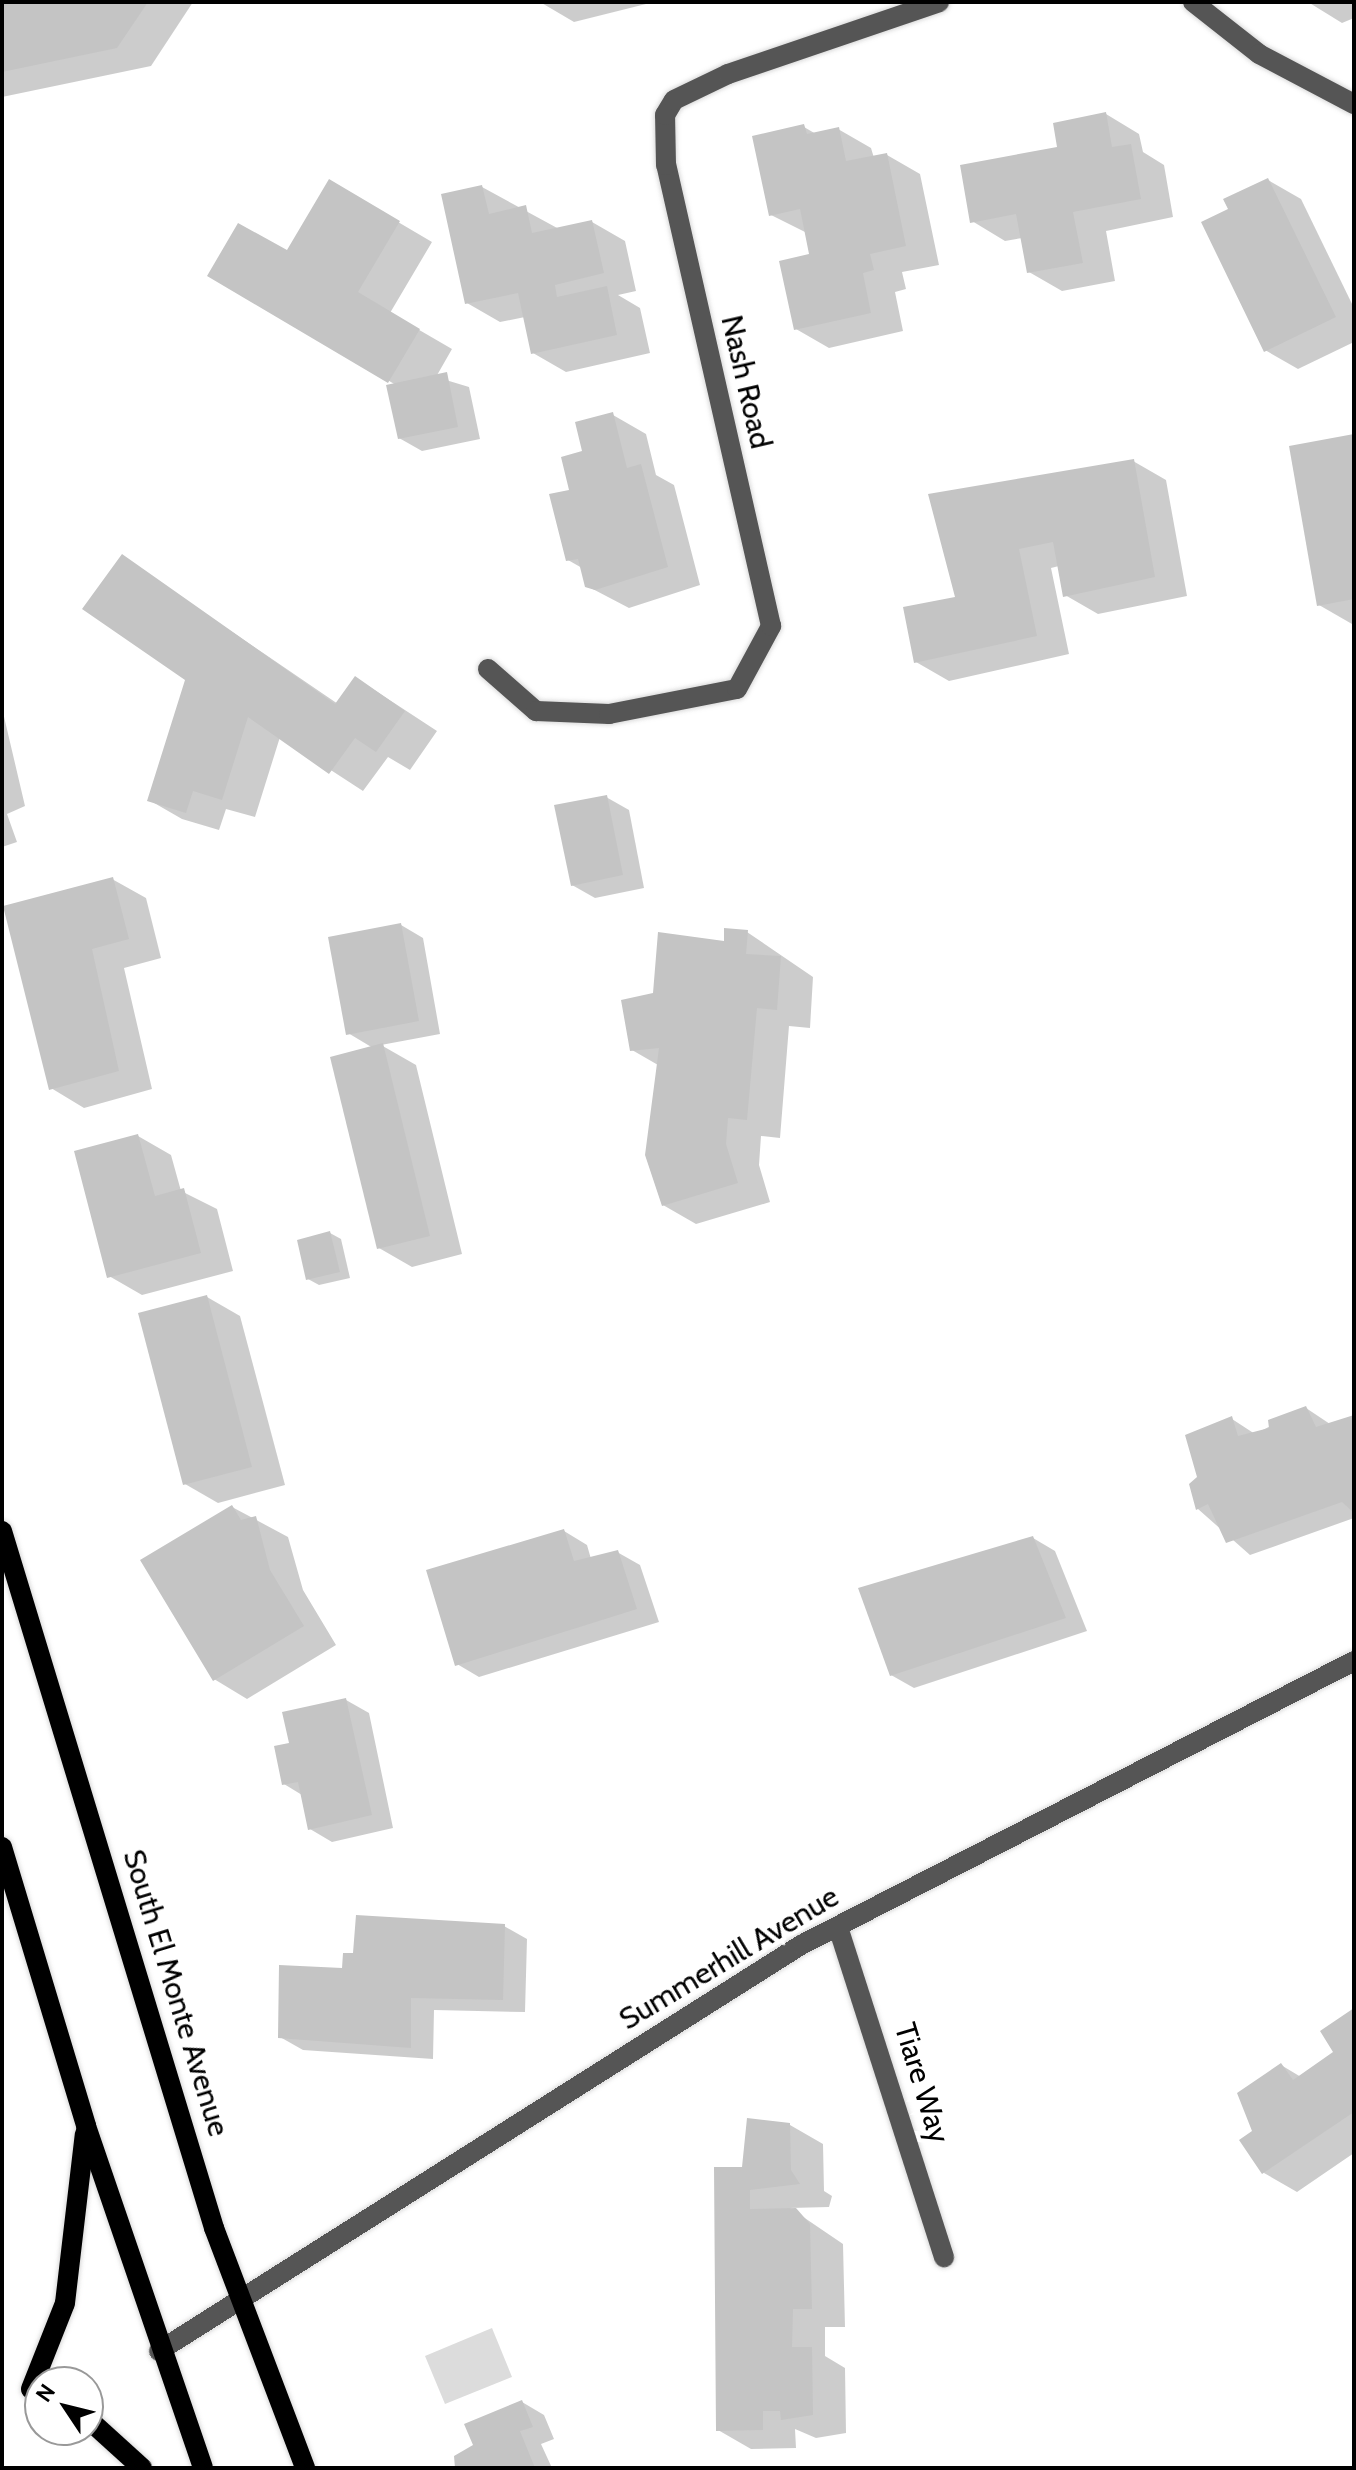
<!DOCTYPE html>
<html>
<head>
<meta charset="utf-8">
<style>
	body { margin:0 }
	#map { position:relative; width:1356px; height:2470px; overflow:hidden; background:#fff; font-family:Cabin,sans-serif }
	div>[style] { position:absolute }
	.green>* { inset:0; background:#dcdcdc }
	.shadow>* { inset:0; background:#0003 }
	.building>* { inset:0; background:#c4c4c4 }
	.roads { filter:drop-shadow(0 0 2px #dbdbdb) drop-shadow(0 0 2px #dbdbdb) }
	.minor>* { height:20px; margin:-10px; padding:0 10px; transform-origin:10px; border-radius:10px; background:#555 }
	.major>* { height:20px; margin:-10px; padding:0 10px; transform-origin:10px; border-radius:10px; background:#000 }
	span { translate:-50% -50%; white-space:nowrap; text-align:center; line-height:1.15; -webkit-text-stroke:8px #fff; paint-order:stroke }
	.street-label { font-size:30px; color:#000 }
	.frame { position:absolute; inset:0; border:4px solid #000; pointer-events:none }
	.north { position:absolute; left:24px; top:2366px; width:80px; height:80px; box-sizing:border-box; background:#fff; border:2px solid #999; border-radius:50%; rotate:305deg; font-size:22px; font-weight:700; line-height:32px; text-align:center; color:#000 }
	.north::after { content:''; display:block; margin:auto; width:28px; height:36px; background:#000; clip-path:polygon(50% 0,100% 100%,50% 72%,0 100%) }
</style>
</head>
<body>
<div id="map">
	<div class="green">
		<i style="clip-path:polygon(492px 2328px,512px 2377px,445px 2404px,425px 2356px)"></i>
	</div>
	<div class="shadow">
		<i style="clip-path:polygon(2px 2px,193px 2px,151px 66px,2px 97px)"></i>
		<i style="clip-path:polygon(654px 2px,574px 22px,540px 2px)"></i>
		<i style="clip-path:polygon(1354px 2px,1354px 18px,1342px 23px,1308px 2px)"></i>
		<i style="clip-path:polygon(1106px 114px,1139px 134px,1143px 152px,1164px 165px,1173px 217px,1106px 231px,1115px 281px,1062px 291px,1029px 272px,1022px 238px,1005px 241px,972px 221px)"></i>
		<i style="clip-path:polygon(804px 127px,816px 134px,838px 129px,871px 148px,874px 158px,887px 155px,920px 174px,939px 265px,902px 272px,906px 289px,895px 292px,903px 331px,829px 348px,796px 329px,812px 256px,807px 233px,771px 215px)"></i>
		<i style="clip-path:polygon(1268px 180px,1301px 199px,1354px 308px,1354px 342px,1298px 369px,1265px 350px)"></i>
		<i style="clip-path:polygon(330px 182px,432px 242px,390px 313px,452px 349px,436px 377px,469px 387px,480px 439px,422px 451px,399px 438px,396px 385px,209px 275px,287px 253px)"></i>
		<i style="clip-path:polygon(482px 187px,559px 229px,592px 222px,625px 241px,636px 291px,618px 295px,640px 308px,650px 353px,566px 372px,533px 353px,525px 317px,500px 322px,467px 303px)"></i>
		<i style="clip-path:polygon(613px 415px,646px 434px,656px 475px,674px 485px,700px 585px,629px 608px,587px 586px,582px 568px,568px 560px,585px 452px)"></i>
		<i style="clip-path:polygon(1354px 436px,1354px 623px,1352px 624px,1319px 605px)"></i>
		<i style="clip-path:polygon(1133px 461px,1166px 480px,1187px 596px,1098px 614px,1065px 595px,1059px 566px,1051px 568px,1069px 654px,949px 681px,916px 662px,958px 598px,930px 495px)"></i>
		<i style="clip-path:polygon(122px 557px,338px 704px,356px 678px,437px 731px,410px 770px,388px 757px,363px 791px,280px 737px,255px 817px,226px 809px,219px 830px,182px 819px,149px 800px,187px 679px)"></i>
		<i style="clip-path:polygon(2px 708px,25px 806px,7px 814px,17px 842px,2px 847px)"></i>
		<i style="clip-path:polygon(606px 797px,629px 810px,644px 888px,595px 898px,572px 885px)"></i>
		<i style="clip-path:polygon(112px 879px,146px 898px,161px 958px,124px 968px,152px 1089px,84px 1108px,51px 1088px)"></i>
		<i style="clip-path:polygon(401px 925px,423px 938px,440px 1034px,381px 1045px,416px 1065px,462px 1254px,412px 1267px,379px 1248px,373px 1048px,348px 1033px)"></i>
		<i style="clip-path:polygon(747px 932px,813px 977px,810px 1028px,789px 1026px,780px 1138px,761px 1136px,759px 1165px,770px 1202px,696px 1224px,663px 1205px,658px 1065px,632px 1050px,654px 995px)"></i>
		<i style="clip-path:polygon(138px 1136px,171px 1155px,181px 1191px,217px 1209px,233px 1271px,142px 1295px,109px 1276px)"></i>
		<i style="clip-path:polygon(330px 1233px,341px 1239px,350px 1278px,319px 1285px,308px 1279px)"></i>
		<i style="clip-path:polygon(207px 1297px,240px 1316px,285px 1485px,218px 1503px,185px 1484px)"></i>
		<i style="clip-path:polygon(1306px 1408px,1330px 1424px,1354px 1417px,1354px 1518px,1250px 1555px,1198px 1509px,1199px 1478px,1232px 1419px,1255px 1434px)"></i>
		<i style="clip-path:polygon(232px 1507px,288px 1537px,303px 1590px,336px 1645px,247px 1699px,214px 1679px)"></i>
		<i style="clip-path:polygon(564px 1531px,587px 1545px,591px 1559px,617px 1552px,640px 1565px,659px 1622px,479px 1677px,457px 1664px)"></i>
		<i style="clip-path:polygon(1033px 1538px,1055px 1551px,1087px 1631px,914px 1688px,891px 1675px)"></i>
		<i style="clip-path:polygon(346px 1700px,369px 1713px,393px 1828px,332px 1842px,310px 1829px,302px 1795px,284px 1784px,291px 1744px)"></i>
		<i style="clip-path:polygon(504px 1926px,527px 1939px,525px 2012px,434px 2010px,433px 2059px,303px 2050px,280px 2037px,344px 1970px)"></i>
		<i style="clip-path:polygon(1354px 2011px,1354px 2153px,1297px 2192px,1264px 2173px,1281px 2065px,1301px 2077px,1336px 2053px)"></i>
		<i style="clip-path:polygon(790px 2125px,823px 2144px,824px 2191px,832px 2196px,829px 2207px,790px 2208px,843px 2244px,845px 2327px,825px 2327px,825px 2356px,845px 2368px,846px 2433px,816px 2438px,795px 2429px,796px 2448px,751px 2449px,718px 2430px,744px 2169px)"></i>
		<i style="clip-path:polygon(522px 2402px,544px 2415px,554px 2439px,541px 2444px,552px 2468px,458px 2468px)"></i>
	</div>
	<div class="building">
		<i style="clip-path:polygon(2px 2px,148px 2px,117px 48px,2px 72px)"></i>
		<i style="clip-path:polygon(1106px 112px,1112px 147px,1131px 144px,1141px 199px,1073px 212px,1083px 263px,1027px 273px,1016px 214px,970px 223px,960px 165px,1057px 147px,1053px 123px)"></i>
		<i style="clip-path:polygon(804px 124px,807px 134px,839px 127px,846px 161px,887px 153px,906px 246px,870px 254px,874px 270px,863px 273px,871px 313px,794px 330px,779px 261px,809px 254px,800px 209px,769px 216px,752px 136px)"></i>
		<i style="clip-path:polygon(1268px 178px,1336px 317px,1264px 352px,1201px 222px,1228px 209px,1223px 199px)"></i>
		<i style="clip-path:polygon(329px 179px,400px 221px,358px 292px,420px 329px,388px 383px,207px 276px,238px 223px,287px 250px)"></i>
		<i style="clip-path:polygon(482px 185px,489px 214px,526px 205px,532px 233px,592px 220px,604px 273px,555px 285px,557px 297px,607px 286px,617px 335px,531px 354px,518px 293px,465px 304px,441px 194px)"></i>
		<i style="clip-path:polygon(447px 372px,458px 427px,398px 439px,386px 385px)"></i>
		<i style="clip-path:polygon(613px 412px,627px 468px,641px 464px,668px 567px,595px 590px,585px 587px,578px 559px,566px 561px,549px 494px,569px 490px,561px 457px,582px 451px,575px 422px)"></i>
		<i style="clip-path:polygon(1354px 434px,1354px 599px,1317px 606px,1289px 446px)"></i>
		<i style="clip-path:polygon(1134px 459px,1155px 577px,1063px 597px,1053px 542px,1019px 549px,1037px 636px,914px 663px,903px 607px,955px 597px,928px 494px)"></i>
		<i style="clip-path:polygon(122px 554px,335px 704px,355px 676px,405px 711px,376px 752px,355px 738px,329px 774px,248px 717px,222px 800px,193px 791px,186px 813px,147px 801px,185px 680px,82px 609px)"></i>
		<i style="clip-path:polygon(607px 795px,623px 875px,571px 886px,554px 805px)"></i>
		<i style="clip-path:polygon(113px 877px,129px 939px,92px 949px,119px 1071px,49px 1090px,3px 906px)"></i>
		<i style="clip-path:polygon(401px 923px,419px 1021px,346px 1035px,328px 937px)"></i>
		<i style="clip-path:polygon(724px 928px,748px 930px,746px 954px,781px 956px,777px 1010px,757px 1008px,747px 1120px,728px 1118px,726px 1144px,738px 1183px,662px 1206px,645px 1155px,659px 1048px,630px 1051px,621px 1000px,653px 993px,658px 932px,724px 941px)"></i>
		<i style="clip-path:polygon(383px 1043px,430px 1236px,377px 1249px,330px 1057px)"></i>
		<i style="clip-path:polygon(138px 1134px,155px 1196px,184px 1188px,201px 1253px,107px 1278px,74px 1151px)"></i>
		<i style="clip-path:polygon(330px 1231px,340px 1272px,306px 1280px,297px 1240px)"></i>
		<i style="clip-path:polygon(207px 1295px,252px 1467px,183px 1485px,138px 1313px)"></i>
		<i style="clip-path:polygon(1306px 1406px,1316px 1427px,1354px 1415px,1354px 1513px,1342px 1502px,1226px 1543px,1208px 1504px,1196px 1510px,1189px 1484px,1197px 1477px,1185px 1435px,1232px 1416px,1238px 1436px,1269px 1428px,1268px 1420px)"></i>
		<i style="clip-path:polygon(232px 1505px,241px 1520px,256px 1516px,270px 1570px,304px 1626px,213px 1681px,140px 1560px)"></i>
		<i style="clip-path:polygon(564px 1529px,574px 1561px,618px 1550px,637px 1609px,455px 1666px,426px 1570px)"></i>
		<i style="clip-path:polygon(1033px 1536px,1066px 1618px,890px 1676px,858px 1588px)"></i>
		<i style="clip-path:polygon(346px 1698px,372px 1815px,308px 1830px,298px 1782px,282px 1785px,274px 1746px,289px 1743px,282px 1712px)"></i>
		<i style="clip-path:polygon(356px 1915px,505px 1924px,503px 2000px,411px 1998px,411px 2048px,278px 2038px,279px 1965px,342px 1968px,343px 1953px,353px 1953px)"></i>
		<i style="clip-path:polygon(1354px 2008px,1354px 2112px,1262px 2174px,1239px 2140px,1252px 2131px,1237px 2093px,1281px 2063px,1293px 2080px,1333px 2052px,1320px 2031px)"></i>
		<i style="clip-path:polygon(747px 2118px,790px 2123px,791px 2170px,800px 2184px,750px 2190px,750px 2209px,796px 2208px,810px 2224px,812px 2309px,793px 2309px,792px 2347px,812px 2347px,813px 2415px,781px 2420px,780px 2411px,763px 2411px,763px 2430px,716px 2431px,714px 2167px,742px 2167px)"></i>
		<i style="clip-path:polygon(522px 2400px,533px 2427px,520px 2431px,535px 2468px,455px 2468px,454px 2456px,473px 2445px,464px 2424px)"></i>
	</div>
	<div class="roads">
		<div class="minor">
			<i style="left:1193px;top:2px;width:84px;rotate:38.2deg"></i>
			<i style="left:1259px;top:54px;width:107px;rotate:27.8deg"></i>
			<i style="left:488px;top:669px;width:64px;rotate:41.2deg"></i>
			<i style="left:536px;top:711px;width:73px;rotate:2.4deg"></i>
			<i style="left:609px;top:714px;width:130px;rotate:-11.1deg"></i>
			<i style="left:737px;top:689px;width:72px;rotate:-61.6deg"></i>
			<i style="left:771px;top:626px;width:473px;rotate:-102.8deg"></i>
			<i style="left:666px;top:165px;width:50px;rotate:-91.1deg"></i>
			<i style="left:665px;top:115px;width:17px;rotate:-59deg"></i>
			<i style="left:674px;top:100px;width:60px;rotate:-25.7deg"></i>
			<i style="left:728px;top:74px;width:223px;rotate:-18.8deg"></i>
			<i style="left:838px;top:1927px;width:347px;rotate:72.2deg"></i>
			<i style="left:159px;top:2351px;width:760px;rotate:-32.31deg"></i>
			<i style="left:801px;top:1945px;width:622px;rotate:-27.18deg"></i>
		</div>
		<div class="major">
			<i style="left:2px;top:1531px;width:729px;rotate:73.08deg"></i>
			<i style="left:214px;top:2228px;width:257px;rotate:69.2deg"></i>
			<i style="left:2px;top:1847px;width:291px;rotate:73.2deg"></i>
			<i style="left:86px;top:2126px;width:361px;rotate:71.1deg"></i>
			<i style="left:40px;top:2394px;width:10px;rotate:-151deg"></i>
			<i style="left:31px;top:2389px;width:92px;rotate:-68.4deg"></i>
			<i style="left:65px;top:2303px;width:170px;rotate:-83.3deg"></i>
			<i style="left:88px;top:2419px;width:73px;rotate:42.2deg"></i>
		</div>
	</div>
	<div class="street-label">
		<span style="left:746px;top:382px;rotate:77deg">Nash Road</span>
		<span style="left:729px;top:1958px;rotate:-31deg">Summerhill Avenue</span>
		<span style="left:176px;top:1993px;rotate:73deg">South El Monte Avenue</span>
		<span style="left:922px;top:2083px;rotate:73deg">Tiare Way</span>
	</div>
	<div class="frame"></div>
	<div class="north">N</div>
</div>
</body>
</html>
